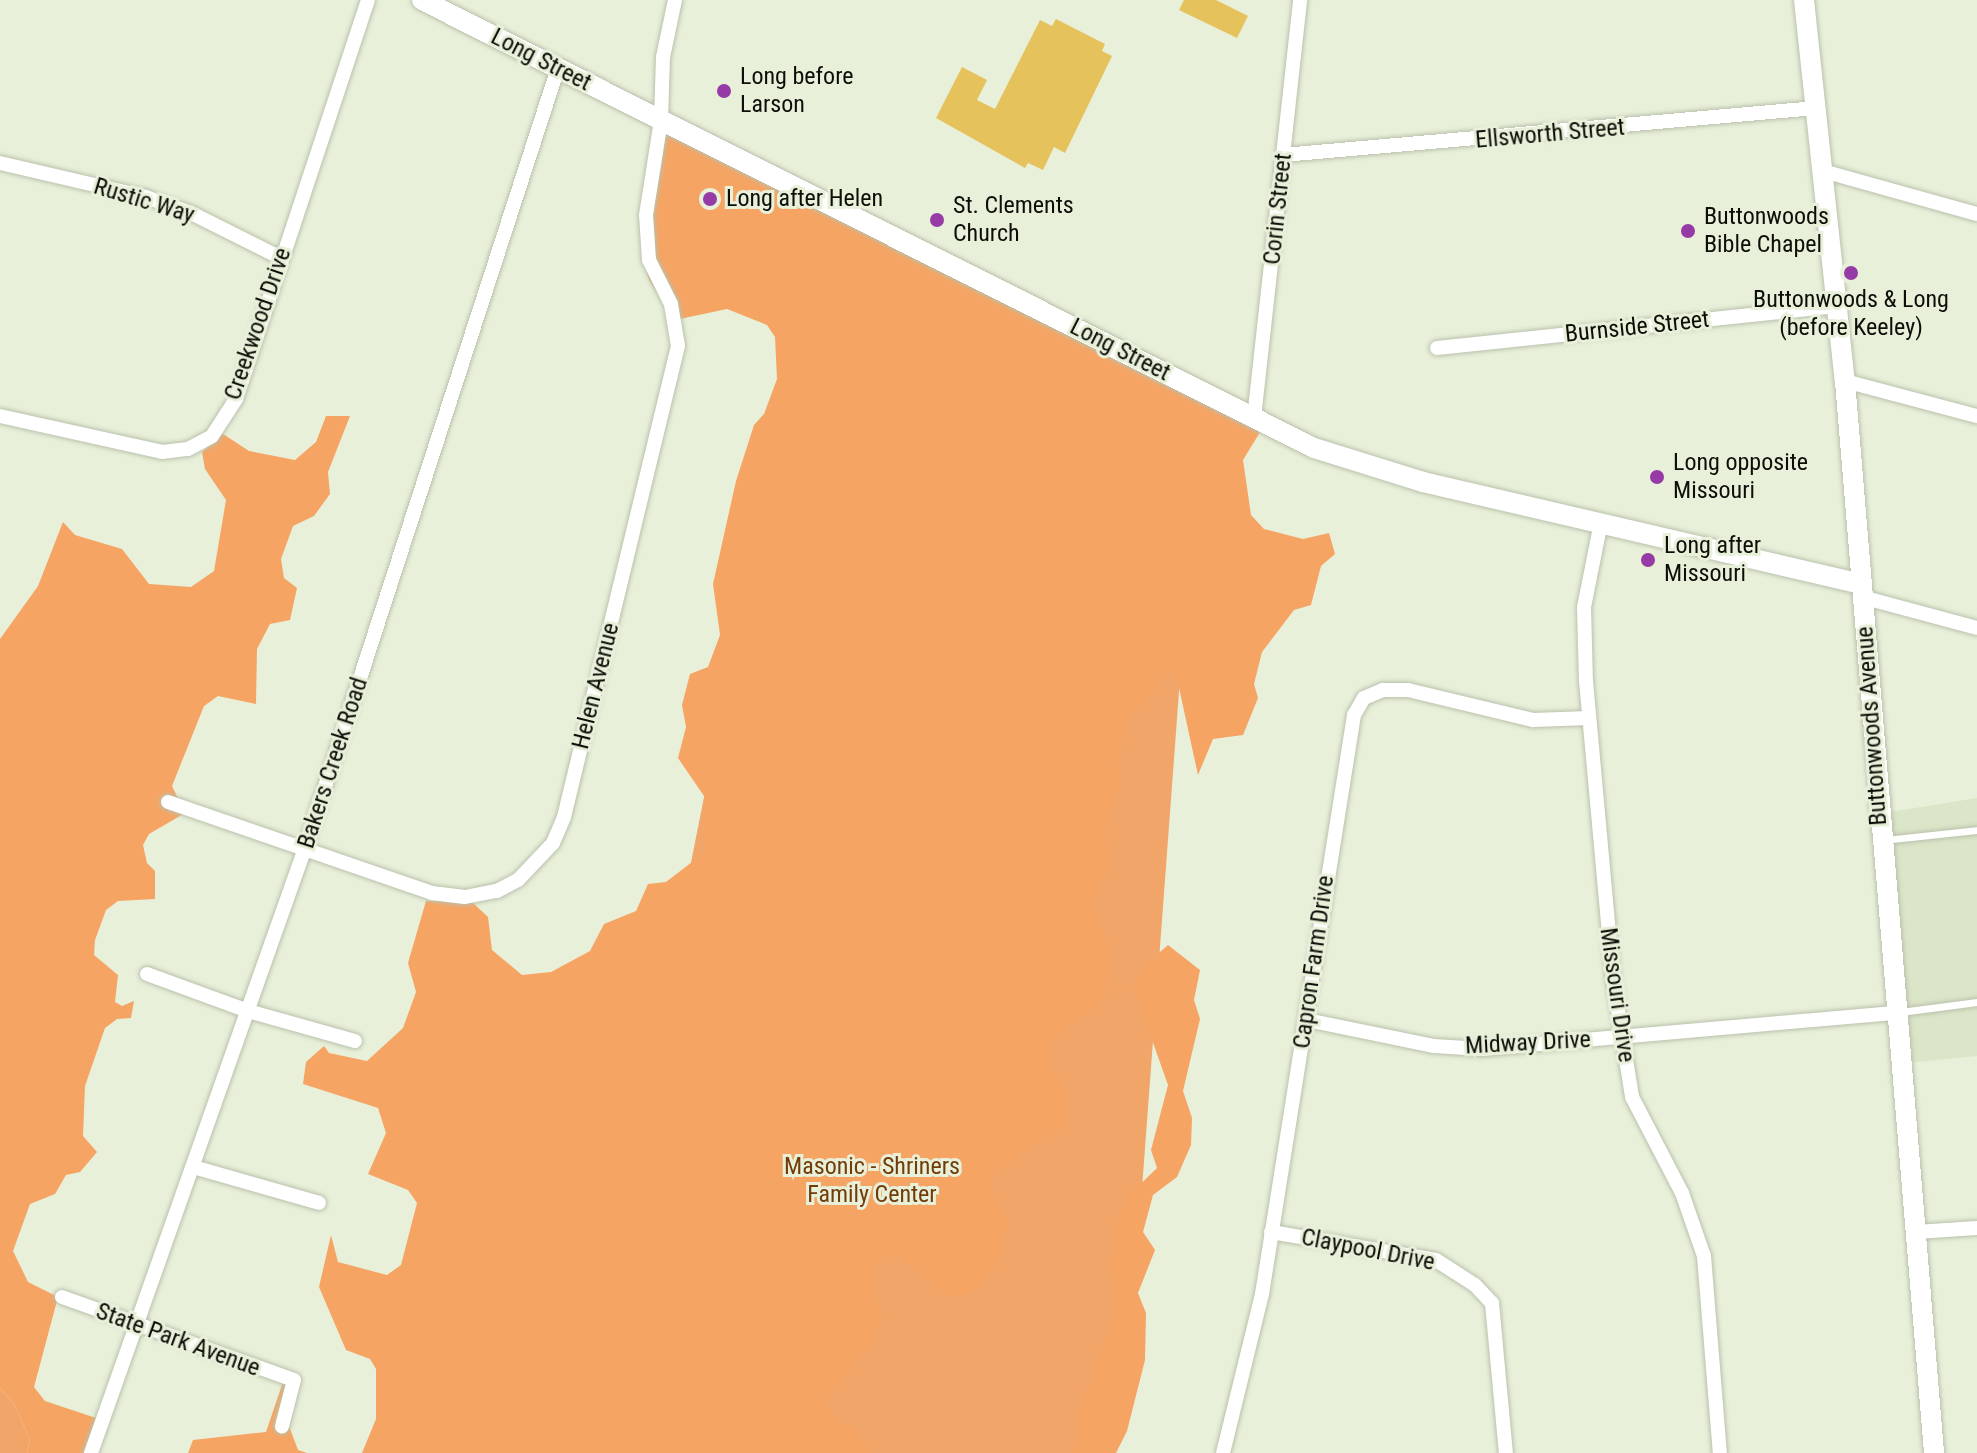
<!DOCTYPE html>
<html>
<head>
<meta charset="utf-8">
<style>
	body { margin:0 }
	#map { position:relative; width:1977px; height:1453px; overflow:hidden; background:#e8f0da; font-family:"Roboto Condensed",sans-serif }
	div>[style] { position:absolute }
	.built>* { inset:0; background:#dbe5c8 }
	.green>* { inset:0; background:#f1a569 }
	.forest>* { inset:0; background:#f6a463 }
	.building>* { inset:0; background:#e5c25c }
	.roads { filter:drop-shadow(0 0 2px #bac1ac) drop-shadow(0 0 2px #bac1ac) }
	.lane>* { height:7px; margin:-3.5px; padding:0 3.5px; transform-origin:3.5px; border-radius:3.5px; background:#fff }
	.street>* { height:14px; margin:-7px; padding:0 7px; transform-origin:7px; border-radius:7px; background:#fff }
	.secondary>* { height:20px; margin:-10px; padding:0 10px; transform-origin:10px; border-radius:10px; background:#fff }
	.dots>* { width:22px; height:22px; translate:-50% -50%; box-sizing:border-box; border:4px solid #e8f0da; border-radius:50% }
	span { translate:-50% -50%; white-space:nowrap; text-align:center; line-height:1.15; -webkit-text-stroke:6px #e8f0da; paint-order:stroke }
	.street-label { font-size:24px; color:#0c0f08 }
	.poi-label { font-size:24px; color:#0c0f08 }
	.left { translate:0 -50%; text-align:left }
	.park-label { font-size:24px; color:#713c08 }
</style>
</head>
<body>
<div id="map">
	<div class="built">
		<i style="clip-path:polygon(1977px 798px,1977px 1056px,1905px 1063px,1884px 813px)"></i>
	</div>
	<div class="green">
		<i style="clip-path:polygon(820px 215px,1200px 410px,1129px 1363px,1097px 1453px,421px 1453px,666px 988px)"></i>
		<i style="clip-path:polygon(0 1388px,14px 1404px,30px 1439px,27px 1453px,0 1453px)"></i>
	</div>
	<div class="forest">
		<i style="clip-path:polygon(662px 123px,1265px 424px,1243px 460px,1251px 515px,1264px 529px,1303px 539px,1329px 533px,1335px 554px,1321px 566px,1311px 605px,1294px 610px,1262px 652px,1254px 684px,1258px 698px,1243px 735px,1213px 739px,1198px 775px,1176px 674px,1167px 674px,1127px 722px,1117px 760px,1120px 782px,1105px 828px,1109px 864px,1093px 903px,1110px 955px,1104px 999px,1051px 1041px,1052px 1066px,1070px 1104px,1064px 1125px,992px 1174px,990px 1191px,1008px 1223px,998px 1260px,982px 1285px,963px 1296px,948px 1296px,900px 1256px,886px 1256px,876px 1263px,872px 1277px,881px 1317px,875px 1339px,830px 1393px,827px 1407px,835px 1419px,859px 1432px,869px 1453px,362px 1453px,376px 1419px,376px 1369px,370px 1359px,346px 1350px,319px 1287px,331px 1235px,338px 1262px,387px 1275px,401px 1265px,417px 1203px,408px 1190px,368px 1174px,386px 1133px,378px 1108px,303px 1084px,306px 1062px,324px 1046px,329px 1053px,367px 1061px,403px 1028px,416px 992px,408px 963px,426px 901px,472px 902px,488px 917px,492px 950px,522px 975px,551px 972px,590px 951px,604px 924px,636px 911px,648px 884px,666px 882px,705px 852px,704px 796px,678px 758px,686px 727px,682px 705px,690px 674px,708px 667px,720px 635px,713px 584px,736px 481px,754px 425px,764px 414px,777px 379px,775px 337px,767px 325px,727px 309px,675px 320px,649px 280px,644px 261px)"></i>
		<i style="clip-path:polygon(326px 416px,350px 416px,328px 472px,330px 494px,314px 516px,293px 526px,281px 559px,284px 578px,297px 588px,290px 620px,270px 624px,257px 649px,256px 704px,218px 696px,204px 706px,172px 786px,185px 813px,149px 834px,143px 845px,147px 863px,155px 871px,155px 899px,118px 901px,106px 910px,95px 940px,94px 955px,118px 975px,115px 1002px,122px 1006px,134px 1001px,131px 1018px,117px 1019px,105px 1028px,85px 1086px,83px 1136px,97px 1152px,80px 1172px,66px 1175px,55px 1194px,30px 1204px,13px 1251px,28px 1282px,58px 1297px,34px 1387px,45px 1401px,105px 1421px,97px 1453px,27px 1453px,30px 1439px,14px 1404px,0 1388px,0 639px,38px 586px,63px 522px,75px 535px,122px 549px,149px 584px,191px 587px,214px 571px,226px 500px,205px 469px,202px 452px,223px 434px,249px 451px,295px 460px,316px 442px)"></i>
		<i style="clip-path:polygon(1168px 945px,1200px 970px,1194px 1000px,1200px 1019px,1183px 1091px,1192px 1118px,1191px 1145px,1177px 1177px,1153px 1195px,1143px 1232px,1155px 1250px,1138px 1293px,1146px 1313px,1145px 1360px,1127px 1431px,1116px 1453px,1073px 1453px,1082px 1405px,1116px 1310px,1112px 1265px,1116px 1229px,1128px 1196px,1157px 1168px,1151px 1150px,1168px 1085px,1134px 989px,1142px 968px)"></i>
		<i style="clip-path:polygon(283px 1382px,300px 1385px,289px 1426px,298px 1450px,307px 1453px,188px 1453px,193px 1440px,266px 1432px)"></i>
	</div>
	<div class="building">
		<i style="clip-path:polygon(1184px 0,1216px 0,1248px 16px,1237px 38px,1179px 10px)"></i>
		<i style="clip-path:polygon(1056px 19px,1105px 44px,1102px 51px,1112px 56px,1065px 153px,1054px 147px,1043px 170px,1028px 163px,1025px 168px,936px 118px,962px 67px,987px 80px,977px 100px,995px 109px,1040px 20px,1052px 26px)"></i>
	</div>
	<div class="roads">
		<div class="lane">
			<i style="left:1884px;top:840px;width:94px;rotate:-6.1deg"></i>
			<i style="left:1900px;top:1012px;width:78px;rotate:-7.4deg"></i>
		</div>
		<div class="street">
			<i style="left:1283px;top:155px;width:535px;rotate:-5.04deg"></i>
			<i style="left:0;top:163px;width:150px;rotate:13.1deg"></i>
			<i style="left:146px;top:197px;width:48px;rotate:19.6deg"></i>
			<i style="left:191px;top:213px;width:101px;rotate:26.6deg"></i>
			<i style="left:1823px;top:171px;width:160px;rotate:15.6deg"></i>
			<i style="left:1437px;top:348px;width:402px;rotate:-6deg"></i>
			<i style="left:1845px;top:381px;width:137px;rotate:14.9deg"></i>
			<i style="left:0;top:416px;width:166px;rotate:12.5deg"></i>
			<i style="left:162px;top:452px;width:26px;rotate:-7deg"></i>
			<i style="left:188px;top:449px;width:27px;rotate:-28deg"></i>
			<i style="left:212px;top:436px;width:44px;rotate:-57deg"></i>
			<i style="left:236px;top:399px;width:420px;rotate:-71.7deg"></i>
			<i style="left:1254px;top:418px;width:421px;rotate:-83.7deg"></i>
			<i style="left:1601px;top:522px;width:87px;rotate:101.3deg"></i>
			<i style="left:1584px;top:607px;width:74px;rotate:88.5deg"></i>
			<i style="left:1586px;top:681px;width:298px;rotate:84.8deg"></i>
			<i style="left:1613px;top:978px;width:121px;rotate:80.9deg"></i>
			<i style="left:1632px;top:1097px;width:108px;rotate:62.5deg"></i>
			<i style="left:1682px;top:1193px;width:67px;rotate:70.8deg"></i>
			<i style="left:1704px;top:1256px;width:198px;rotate:85.4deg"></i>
			<i style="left:1862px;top:597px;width:119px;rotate:15.1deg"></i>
			<i style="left:168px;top:802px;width:279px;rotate:19deg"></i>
			<i style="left:432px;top:893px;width:33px;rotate:7deg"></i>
			<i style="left:465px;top:897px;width:33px;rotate:-11deg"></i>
			<i style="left:497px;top:891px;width:24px;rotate:-28deg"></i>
			<i style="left:518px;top:880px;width:51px;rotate:-46.6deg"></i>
			<i style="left:553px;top:843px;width:28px;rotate:-67deg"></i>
			<i style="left:564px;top:817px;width:485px;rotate:-76.4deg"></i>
			<i style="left:678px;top:346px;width:43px;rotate:-99.5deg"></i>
			<i style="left:671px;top:304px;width:49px;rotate:-116.6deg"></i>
			<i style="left:649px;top:260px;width:45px;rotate:-93.8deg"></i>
			<i style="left:646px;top:215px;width:96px;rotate:-81deg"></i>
			<i style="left:661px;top:120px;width:63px;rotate:-88.2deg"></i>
			<i style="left:663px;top:57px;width:58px;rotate:-78.1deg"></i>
			<i style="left:147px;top:974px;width:108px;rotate:20.1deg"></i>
			<i style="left:248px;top:1011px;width:111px;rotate:15.7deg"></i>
			<i style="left:1307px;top:1020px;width:130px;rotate:11.6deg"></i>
			<i style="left:1434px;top:1046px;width:48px;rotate:3.6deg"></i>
			<i style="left:1482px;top:1049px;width:416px;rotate:-5deg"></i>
			<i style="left:193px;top:1167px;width:131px;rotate:15.9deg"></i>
			<i style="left:1271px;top:1232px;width:167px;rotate:9.6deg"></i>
			<i style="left:1436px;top:1260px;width:46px;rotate:32.7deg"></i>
			<i style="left:1475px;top:1285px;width:25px;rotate:47deg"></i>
			<i style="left:1492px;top:1303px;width:151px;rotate:84.7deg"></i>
			<i style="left:1916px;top:1232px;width:61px;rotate:-3.8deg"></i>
			<i style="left:62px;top:1297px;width:246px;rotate:19.7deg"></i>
			<i style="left:294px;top:1380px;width:48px;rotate:104.6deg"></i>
			<i style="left:91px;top:1453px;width:642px;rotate:-70.52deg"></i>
			<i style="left:305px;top:848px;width:820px;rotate:-72.03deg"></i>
			<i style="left:1223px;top:1453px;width:164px;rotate:-76.2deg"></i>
			<i style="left:1262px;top:1294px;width:586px;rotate:-80.97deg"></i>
			<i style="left:1354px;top:715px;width:20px;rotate:-60deg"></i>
			<i style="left:1364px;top:698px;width:21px;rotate:-23deg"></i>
			<i style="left:1383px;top:690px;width:25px"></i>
			<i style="left:1408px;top:690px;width:129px;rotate:13.5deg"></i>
			<i style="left:1533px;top:720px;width:56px;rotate:-2deg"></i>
		</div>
		<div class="secondary">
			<i style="left:422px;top:0;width:998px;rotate:26.67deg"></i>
			<i style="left:1314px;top:448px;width:114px;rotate:17.3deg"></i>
			<i style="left:1423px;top:482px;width:450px;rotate:13.1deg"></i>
			<i style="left:1804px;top:0;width:383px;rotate:83.9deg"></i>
			<i style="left:1845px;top:381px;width:1076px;rotate:85.25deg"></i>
		</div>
	</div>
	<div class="dots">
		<i style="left:724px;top:91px;background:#963ba6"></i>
		<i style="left:710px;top:199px;background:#963ba6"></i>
		<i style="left:937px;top:220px;background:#963ba6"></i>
		<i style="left:1688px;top:231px;background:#963ba6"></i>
		<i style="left:1851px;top:273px;background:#963ba6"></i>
		<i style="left:1657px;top:477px;background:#963ba6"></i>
		<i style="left:1648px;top:560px;background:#963ba6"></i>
	</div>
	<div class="street-label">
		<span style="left:541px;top:60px;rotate:27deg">Long Street</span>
		<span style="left:1550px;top:134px;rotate:-5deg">Ellsworth Street</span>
		<span style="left:144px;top:201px;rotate:17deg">Rustic Way</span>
		<span style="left:1278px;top:209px;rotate:-84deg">Corin Street</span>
		<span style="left:258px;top:324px;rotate:-71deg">Creekwood Drive</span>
		<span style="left:1637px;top:327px;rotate:-6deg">Burnside Street</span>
		<span style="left:1120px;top:350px;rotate:27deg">Long Street</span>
		<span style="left:596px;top:686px;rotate:-76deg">Helen Avenue</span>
		<span style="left:1872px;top:726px;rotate:-94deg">Buttonwoods Avenue</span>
		<span style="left:333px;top:763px;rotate:-72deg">Bakers Creek Road</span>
		<span style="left:1314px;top:962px;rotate:-82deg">Capron Farm Drive</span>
		<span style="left:1617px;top:995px;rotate:82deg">Missouri Drive</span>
		<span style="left:1528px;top:1043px;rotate:-3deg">Midway Drive</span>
		<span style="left:1368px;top:1250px;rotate:11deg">Claypool Drive</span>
		<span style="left:178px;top:1340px;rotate:20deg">State Park Avenue</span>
	</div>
	<div class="poi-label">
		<span class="left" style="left:740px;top:91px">Long before<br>Larson</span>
		<span class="left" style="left:726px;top:199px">Long after Helen</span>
		<span class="left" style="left:953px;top:220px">St. Clements<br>Church</span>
		<span class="left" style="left:1704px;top:231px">Buttonwoods<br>Bible Chapel</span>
		<span style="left:1851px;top:314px">Buttonwoods &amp; Long<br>(before Keeley)</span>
		<span class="left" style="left:1673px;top:477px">Long opposite<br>Missouri</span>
		<span class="left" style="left:1664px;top:560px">Long after<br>Missouri</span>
	</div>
	<div class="park-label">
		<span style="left:872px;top:1181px">Masonic - Shriners<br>Family Center</span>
	</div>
</div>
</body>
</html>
